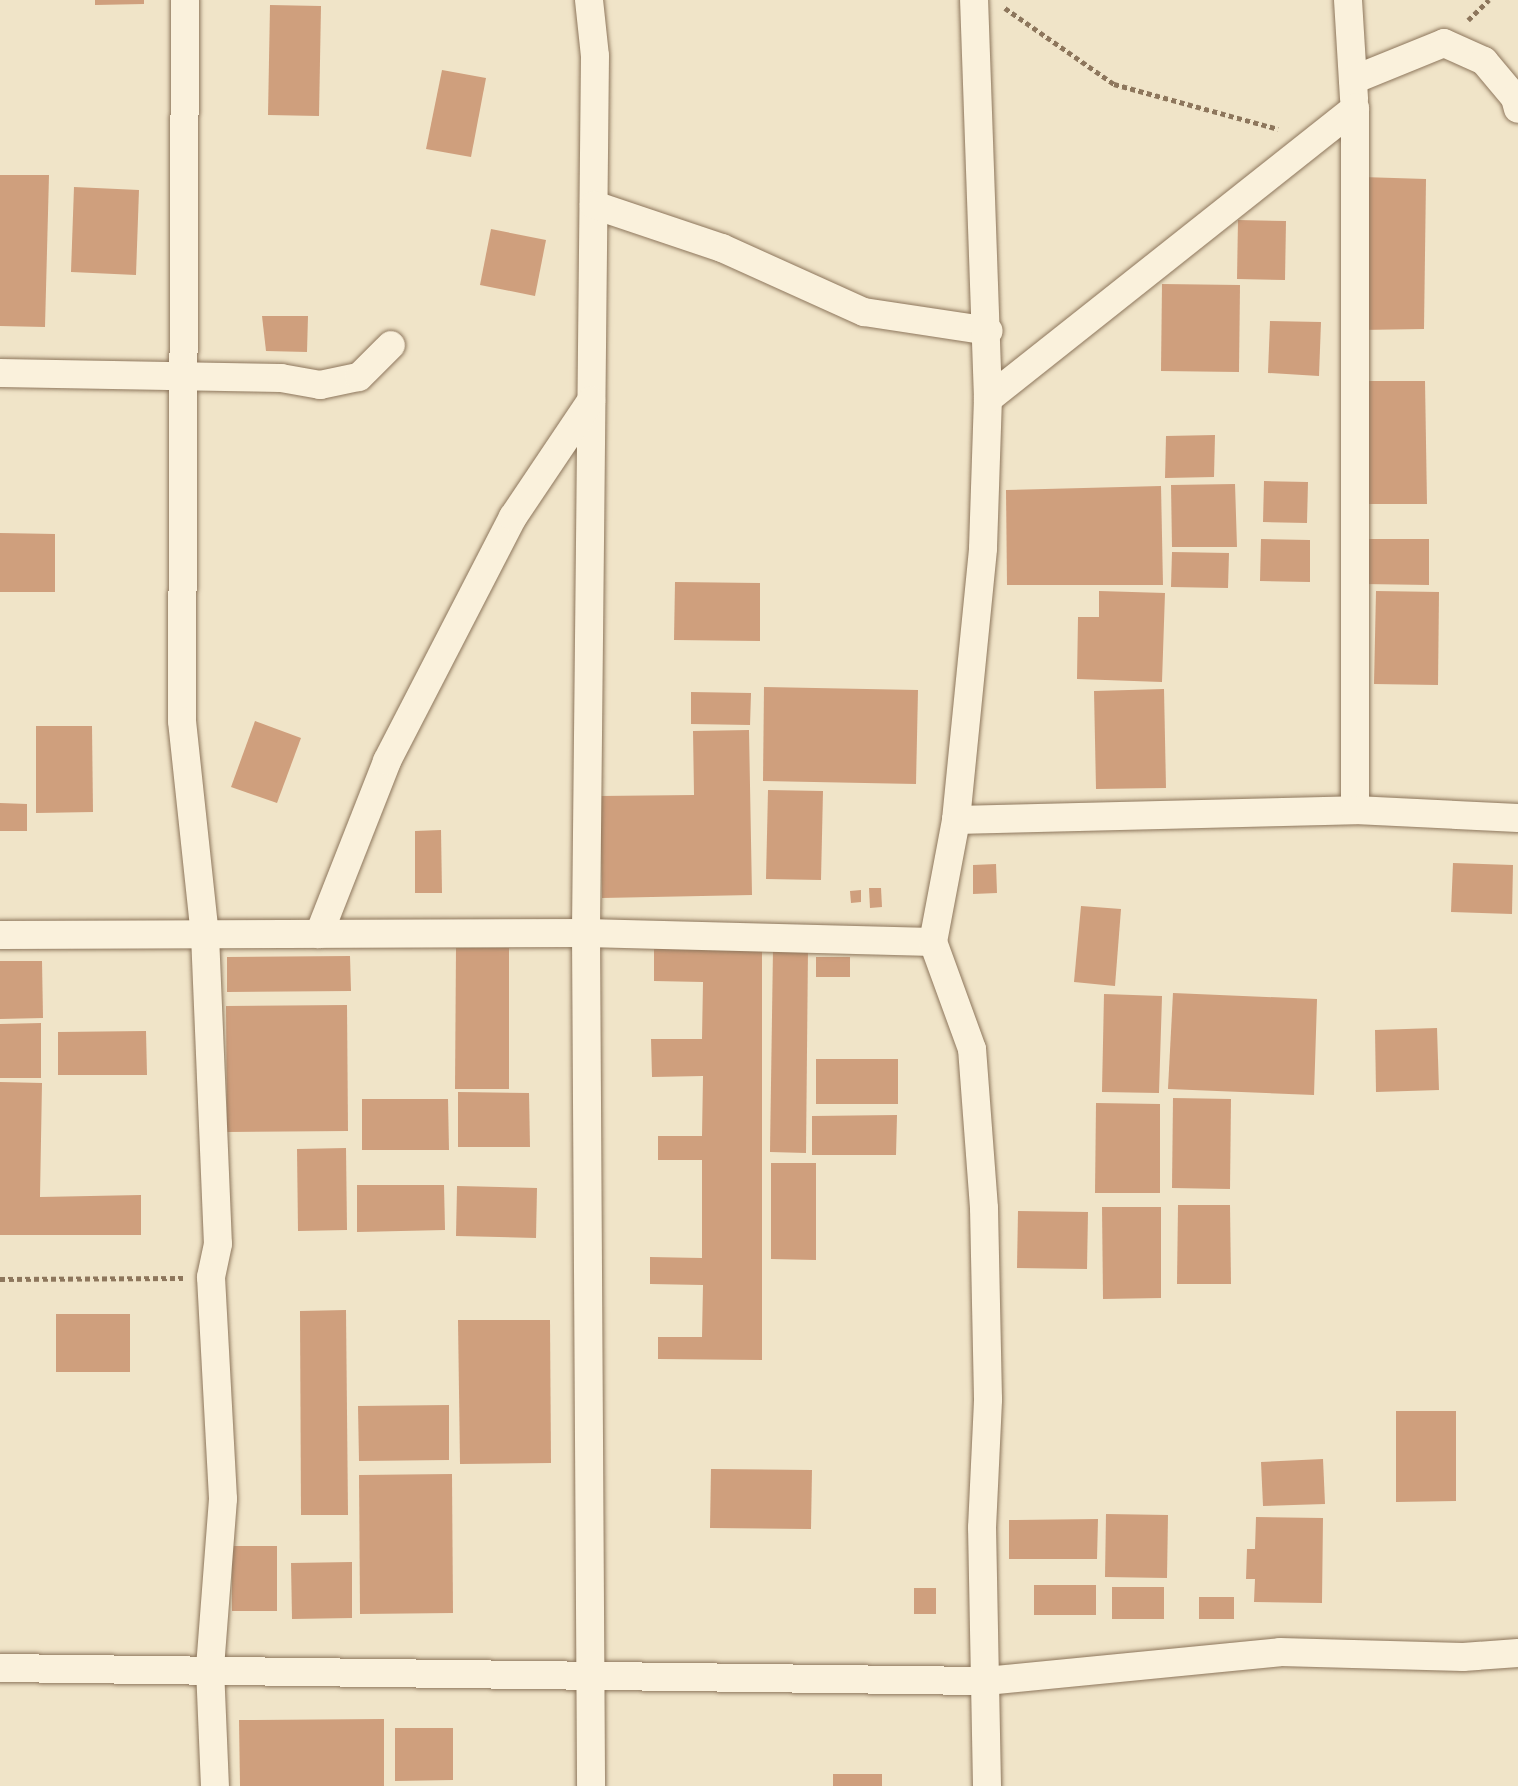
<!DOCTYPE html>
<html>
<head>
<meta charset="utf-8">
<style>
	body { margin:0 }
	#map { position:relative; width:1518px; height:1786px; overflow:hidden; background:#f0e4c8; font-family:"Libre Baskerville",serif }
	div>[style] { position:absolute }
	.building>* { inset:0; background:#cf9f7d }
	.path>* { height:4.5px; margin-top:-2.25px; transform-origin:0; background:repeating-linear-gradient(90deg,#8d765c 0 5px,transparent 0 8.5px) }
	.roads { filter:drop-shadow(0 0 2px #8d765c) drop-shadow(0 0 2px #8d765c) }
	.street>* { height:28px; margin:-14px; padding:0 14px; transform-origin:14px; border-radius:14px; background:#faf1dc }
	span { translate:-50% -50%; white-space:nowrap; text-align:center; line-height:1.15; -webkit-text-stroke:5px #f7eed8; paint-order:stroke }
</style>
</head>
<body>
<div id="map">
	<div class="building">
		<i style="clip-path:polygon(95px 0,144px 0,144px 4px,95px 5px)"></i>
		<i style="clip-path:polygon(270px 5px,321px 6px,319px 116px,268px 115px)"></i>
		<i style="clip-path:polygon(442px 70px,486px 78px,471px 157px,426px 149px)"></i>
		<i style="clip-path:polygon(0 175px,49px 175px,45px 327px,0 326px)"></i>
		<i style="clip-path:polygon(1362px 177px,1426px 179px,1424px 329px,1360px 330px)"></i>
		<i style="clip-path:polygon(74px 187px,139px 190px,136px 275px,71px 272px)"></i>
		<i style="clip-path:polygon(1238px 220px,1286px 221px,1285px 280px,1237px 279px)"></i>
		<i style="clip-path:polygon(491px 229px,546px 240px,535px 296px,480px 285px)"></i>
		<i style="clip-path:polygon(1162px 284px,1240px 285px,1239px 372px,1161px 371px)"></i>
		<i style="clip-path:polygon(262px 316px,308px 316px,307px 352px,266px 351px)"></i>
		<i style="clip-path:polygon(1270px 321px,1321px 322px,1319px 376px,1268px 373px)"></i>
		<i style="clip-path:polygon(1368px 381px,1425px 381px,1427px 504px,1368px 504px)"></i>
		<i style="clip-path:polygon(1215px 435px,1214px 477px,1165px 478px,1166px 436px)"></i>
		<i style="clip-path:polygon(1264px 481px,1308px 482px,1307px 523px,1263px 522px)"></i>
		<i style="clip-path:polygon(1235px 484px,1237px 547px,1172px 547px,1171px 485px)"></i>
		<i style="clip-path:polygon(1161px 486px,1163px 585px,1007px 585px,1006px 490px)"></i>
		<i style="clip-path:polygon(0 533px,55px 534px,55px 592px,0 592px)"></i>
		<i style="clip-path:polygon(1261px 539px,1310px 540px,1310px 582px,1260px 581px)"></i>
		<i style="clip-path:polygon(1364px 539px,1429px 539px,1429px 585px,1364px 584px)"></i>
		<i style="clip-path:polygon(1172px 552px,1229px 553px,1228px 588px,1171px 587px)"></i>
		<i style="clip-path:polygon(675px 582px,760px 583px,760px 641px,674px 640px)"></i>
		<i style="clip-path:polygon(1099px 591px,1165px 593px,1162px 682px,1077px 679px,1078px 617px,1099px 617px)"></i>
		<i style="clip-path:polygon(1376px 591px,1439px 592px,1438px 685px,1374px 684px)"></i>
		<i style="clip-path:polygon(764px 687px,918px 690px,916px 784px,763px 781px)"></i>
		<i style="clip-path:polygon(1164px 689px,1166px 788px,1096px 789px,1094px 691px)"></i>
		<i style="clip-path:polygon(691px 692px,751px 693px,750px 725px,691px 724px)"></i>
		<i style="clip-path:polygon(255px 721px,301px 738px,277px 803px,231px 787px)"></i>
		<i style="clip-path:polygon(36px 726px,92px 726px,93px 812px,36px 813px)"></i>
		<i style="clip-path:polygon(749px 730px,752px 895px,602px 898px,600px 796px,694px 795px,693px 731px)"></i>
		<i style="clip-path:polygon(768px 790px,823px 791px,821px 880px,766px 879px)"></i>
		<i style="clip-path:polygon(0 803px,27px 804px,27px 831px,0 831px)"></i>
		<i style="clip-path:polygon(441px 830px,442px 893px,415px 893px,415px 831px)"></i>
		<i style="clip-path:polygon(1453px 863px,1513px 865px,1512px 914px,1451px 912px)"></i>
		<i style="clip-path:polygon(996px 864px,997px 893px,973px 894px,973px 865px)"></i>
		<i style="clip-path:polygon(869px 888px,881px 888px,882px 907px,870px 908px)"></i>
		<i style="clip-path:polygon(861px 890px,861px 902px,851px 903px,850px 891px)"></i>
		<i style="clip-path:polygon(1081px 906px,1121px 909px,1115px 986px,1074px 982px)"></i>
		<i style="clip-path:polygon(456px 948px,509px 948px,509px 1089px,455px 1089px)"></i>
		<i style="clip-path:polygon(654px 949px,762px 949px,762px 1360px,658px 1359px,658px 1337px,702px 1337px,703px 1285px,650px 1284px,650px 1257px,702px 1258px,702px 1160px,658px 1160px,658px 1136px,702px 1136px,703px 1076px,652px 1077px,651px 1039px,702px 1039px,703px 982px,654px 981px)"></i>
		<i style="clip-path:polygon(773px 949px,808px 949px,806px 1153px,770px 1152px)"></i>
		<i style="clip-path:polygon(350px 956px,351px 991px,227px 992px,227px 957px)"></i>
		<i style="clip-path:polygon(816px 957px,850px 957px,850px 977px,816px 977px)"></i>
		<i style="clip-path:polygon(0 961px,42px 961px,43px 1018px,0 1019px)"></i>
		<i style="clip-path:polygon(1173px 993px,1317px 999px,1314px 1095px,1168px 1089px)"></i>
		<i style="clip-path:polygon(1104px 994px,1162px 996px,1159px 1093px,1102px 1092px)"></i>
		<i style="clip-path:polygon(347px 1005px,348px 1131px,227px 1132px,226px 1006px)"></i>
		<i style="clip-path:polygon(41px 1023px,41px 1078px,0 1078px,0 1024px)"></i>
		<i style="clip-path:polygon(1437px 1028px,1439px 1090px,1376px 1092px,1375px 1030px)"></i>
		<i style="clip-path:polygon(146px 1031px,147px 1075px,58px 1075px,58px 1032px)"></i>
		<i style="clip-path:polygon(816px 1059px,898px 1059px,898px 1104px,816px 1104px)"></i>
		<i style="clip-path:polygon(0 1082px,42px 1083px,40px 1197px,141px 1195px,141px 1235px,0 1235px)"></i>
		<i style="clip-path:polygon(458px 1092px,529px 1093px,530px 1147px,458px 1147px)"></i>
		<i style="clip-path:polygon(1173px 1098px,1231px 1099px,1230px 1189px,1172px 1188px)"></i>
		<i style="clip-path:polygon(362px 1099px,448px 1099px,449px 1150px,362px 1150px)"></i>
		<i style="clip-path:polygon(1096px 1103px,1160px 1104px,1160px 1193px,1095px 1193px)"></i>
		<i style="clip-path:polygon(897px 1115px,896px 1155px,812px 1155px,812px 1116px)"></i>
		<i style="clip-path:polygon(346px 1148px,347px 1230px,298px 1231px,297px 1149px)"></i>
		<i style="clip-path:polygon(771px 1163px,816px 1163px,816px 1260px,771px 1259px)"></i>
		<i style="clip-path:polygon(357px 1185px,444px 1185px,445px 1230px,357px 1232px)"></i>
		<i style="clip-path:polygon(457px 1186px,537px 1188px,536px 1238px,456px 1236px)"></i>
		<i style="clip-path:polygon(1178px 1205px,1230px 1205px,1231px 1284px,1177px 1284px)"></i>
		<i style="clip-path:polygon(1102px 1207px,1161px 1207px,1161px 1298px,1103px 1299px)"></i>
		<i style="clip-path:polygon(1018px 1211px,1088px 1212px,1087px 1269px,1017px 1268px)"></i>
		<i style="clip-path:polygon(346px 1310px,348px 1515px,301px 1515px,300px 1311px)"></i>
		<i style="clip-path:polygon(56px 1314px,130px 1314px,130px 1372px,56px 1372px)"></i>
		<i style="clip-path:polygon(458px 1320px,550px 1320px,551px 1463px,460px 1464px)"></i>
		<i style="clip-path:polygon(449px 1405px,449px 1460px,359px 1461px,358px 1406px)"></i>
		<i style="clip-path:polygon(1396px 1411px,1456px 1411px,1456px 1501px,1396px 1502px)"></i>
		<i style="clip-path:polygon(1323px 1459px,1325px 1504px,1263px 1506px,1261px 1462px)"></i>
		<i style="clip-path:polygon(711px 1469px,812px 1470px,811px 1529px,710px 1528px)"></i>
		<i style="clip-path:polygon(452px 1474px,453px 1613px,360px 1614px,359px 1475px)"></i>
		<i style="clip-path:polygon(1106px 1514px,1168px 1515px,1167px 1578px,1105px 1577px)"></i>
		<i style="clip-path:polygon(1256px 1517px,1323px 1518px,1322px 1603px,1254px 1602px,1255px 1579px,1246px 1579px,1247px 1549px,1255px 1549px)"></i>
		<i style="clip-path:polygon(1098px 1519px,1097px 1559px,1009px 1559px,1009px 1520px)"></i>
		<i style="clip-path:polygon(232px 1546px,277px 1546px,277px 1611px,232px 1611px)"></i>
		<i style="clip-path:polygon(352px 1562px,352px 1618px,292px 1619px,291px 1563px)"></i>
		<i style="clip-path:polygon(1034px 1585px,1096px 1585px,1096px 1615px,1034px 1615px)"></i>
		<i style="clip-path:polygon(1112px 1587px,1164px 1587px,1164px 1619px,1112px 1619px)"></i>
		<i style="clip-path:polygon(914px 1588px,936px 1588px,936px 1614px,914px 1614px)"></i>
		<i style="clip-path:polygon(1199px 1597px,1234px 1597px,1234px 1619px,1199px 1619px)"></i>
		<i style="clip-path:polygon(384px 1719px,384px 1786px,240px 1786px,239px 1720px)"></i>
		<i style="clip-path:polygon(395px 1728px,453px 1728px,453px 1780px,395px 1781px)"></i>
		<i style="clip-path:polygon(833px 1774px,882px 1774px,882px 1786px,833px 1786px)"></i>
	</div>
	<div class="path">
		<i style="left:1005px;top:8px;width:133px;rotate:34.9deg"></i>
		<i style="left:1114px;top:84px;width:170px;rotate:15.3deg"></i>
		<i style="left:1468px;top:20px;width:29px;rotate:-44deg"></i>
		<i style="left:0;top:1279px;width:183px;rotate:-0.3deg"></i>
	</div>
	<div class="roads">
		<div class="street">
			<i style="left:185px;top:0;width:721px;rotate:90.24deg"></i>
			<i style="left:182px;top:721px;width:215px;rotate:83.9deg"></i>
			<i style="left:205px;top:935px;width:309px;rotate:87.6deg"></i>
			<i style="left:218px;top:1244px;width:34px;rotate:102deg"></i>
			<i style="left:211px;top:1277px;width:222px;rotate:86.9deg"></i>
			<i style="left:223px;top:1499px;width:169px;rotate:94.4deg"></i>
			<i style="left:210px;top:1668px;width:118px;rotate:87.6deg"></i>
			<i style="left:589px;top:0;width:56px;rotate:83.9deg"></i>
			<i style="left:595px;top:56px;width:877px;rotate:90.59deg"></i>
			<i style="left:586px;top:933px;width:853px;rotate:89.66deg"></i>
			<i style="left:1348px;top:0;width:99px;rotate:86.5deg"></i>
			<i style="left:1353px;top:80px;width:98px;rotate:-22.1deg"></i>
			<i style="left:1444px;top:43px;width:44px;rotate:24.2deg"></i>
			<i style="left:1484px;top:61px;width:48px;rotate:50deg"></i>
			<i style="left:1515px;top:98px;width:11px;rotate:75deg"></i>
			<i style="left:594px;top:205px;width:135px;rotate:18.6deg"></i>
			<i style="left:722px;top:248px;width:156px;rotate:24.3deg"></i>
			<i style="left:864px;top:312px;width:126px;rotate:8.6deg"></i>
			<i style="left:0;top:373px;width:281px;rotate:1deg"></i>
			<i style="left:281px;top:378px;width:40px;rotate:10deg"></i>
			<i style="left:320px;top:385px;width:40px;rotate:-12deg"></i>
			<i style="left:359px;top:377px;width:45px;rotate:-45deg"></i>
			<i style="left:988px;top:399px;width:468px;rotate:-38.4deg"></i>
			<i style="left:1355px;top:108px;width:702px;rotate:90deg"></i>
			<i style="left:956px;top:820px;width:273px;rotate:-84.3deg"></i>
			<i style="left:983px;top:548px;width:149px;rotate:-88.1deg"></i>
			<i style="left:988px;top:399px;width:399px;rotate:-92deg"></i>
			<i style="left:319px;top:934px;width:186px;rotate:-68.5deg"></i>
			<i style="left:387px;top:761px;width:275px;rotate:-62.7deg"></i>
			<i style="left:513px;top:517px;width:140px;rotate:-56.1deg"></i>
			<i style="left:0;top:935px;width:586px;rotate:-0.2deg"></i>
			<i style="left:586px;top:933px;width:347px;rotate:1.5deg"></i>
			<i style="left:0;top:1668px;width:986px;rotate:0.76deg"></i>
			<i style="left:986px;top:1681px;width:295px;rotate:-5.6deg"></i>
			<i style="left:1280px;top:1652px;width:183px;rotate:1.6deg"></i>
			<i style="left:1463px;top:1657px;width:55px;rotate:-4.2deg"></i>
			<i style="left:987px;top:1786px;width:258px;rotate:-91.1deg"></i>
			<i style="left:982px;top:1528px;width:129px;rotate:-87.3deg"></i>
			<i style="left:988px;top:1399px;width:191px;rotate:-91.2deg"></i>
			<i style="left:984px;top:1208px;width:159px;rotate:-94.3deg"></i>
			<i style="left:972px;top:1049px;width:114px;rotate:-110deg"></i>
			<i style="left:933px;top:942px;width:124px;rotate:-79.3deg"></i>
			<i style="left:956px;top:820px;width:399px;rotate:-1.4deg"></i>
			<i style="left:1355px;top:810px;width:163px;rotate:2.8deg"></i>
		</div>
	</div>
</div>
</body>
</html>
